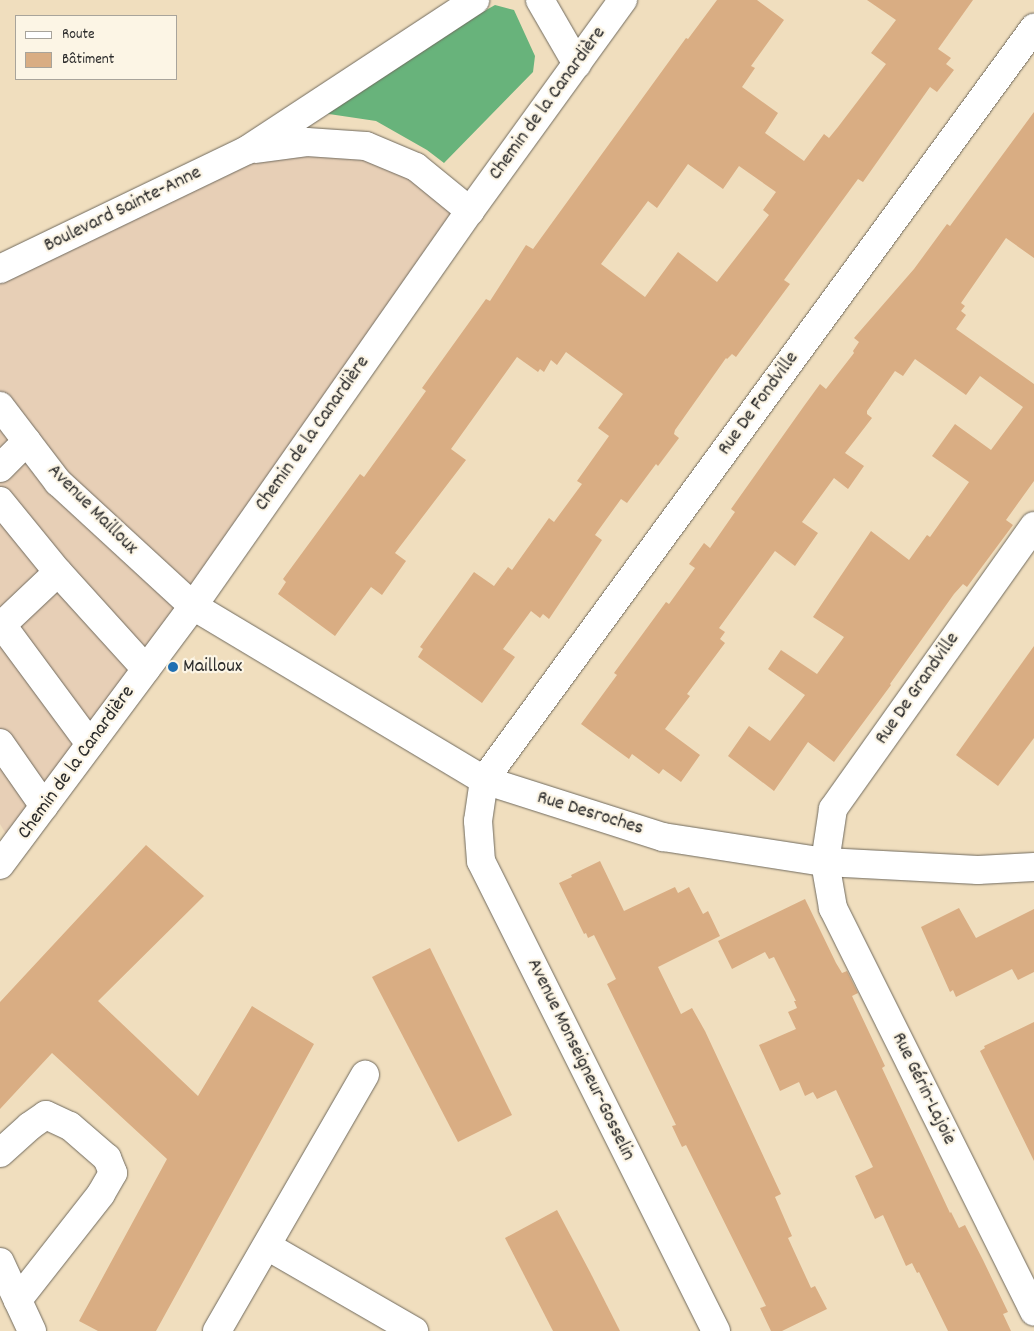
<!DOCTYPE html>
<html>
<head>
<meta charset="utf-8">
<style>
	body { margin:0 }
	#map { position:relative; width:1034px; height:1331px; overflow:hidden; background:#f0debe; font-family:Dekko,sans-serif }
	div>[style] { position:absolute }
	.built>* { inset:0; background:#e7cfb6 }
	.forest>* { inset:0; background:#68b37b }
	.building>* { inset:0; background:#d9ad83 }
	.roads { filter:drop-shadow(0 0 1px #706a5e) drop-shadow(0 0 1px #706a5e) }
	.minor>* { height:28px; margin:-14px; padding:0 14px; transform-origin:14px; border-radius:14px; background:#fff }
	.major>* { height:28px; margin:-14px; padding:0 14px; transform-origin:14px; border-radius:14px; background:#fff }
	.dots>* { width:14px; height:14px; translate:-50% -50%; box-sizing:border-box; border:2px solid #fcf5e5; border-radius:50% }
	span { translate:-50% -50%; white-space:nowrap; text-align:center; line-height:1.15; -webkit-text-stroke:4.5px #fcf5e5; paint-order:stroke }
	.street-label { font-size:20px; color:#2b2b2b }
	.poi-label { font-size:20px; color:#2b2b2b }
	.left { translate:0 -50%; text-align:left }
	.legend { position:absolute; left:15px; top:15px; width:162px; height:65px; box-sizing:border-box; background:#fcf5e5; border:1px solid #a8a49b; margin:0; padding:6px 9px; list-style:none; font-size:15px; color:#2b2b2b }
	.legend li { display:flex; align-items:center; gap:10px; height:25px }
	.legend b { width:25px; border:1px solid #a8a49b }
</style>
</head>
<body>
<div id="map">
	<div class="built">
		<i style="clip-path:polygon(366px 146px,470px 211px,14px 848px,0 824px,0 269px,247px 150px)"></i>
	</div>
	<div class="forest">
		<i style="clip-path:polygon(495px 5px,514px 10px,535px 56px,533px 72px,444px 163px,427px 150px,376px 121px,329px 114px,300px 116px)"></i>
	</div>
	<div class="building">
		<i style="clip-path:polygon(evenodd,717px 0,757px 0,784px 20px,751px 66px,755px 68px,742px 87px,778px 113px,765px 133px,804px 161px,824px 134px,829px 138px,838px 127px,886px 64px,871px 53px,896px 20px,867px 0,973px 0,938px 49px,951px 58px,946px 64px,954px 70px,937px 92px,930px 87px,863px 182px,858px 179px,784px 280px,790px 284px,736px 357px,732px 354px,727px 359px,726px 358px,675px 430px,674px 434px,679px 438px,658px 466px,656px 464px,627px 503px,621px 499px,595px 535px,602px 540px,549px 619px,543px 614px,540px 618px,531px 611px,503px 649px,515px 657px,482px 703px,418px 657px,423px 649px,420px 647px,474px 572px,494px 586px,508px 567px,512px 570px,549px 518px,554px 522px,582px 484px,577px 481px,609px 436px,598px 428px,623px 394px,566px 352px,557px 365px,551px 360px,544px 372px,540px 369px,538px 372px,517px 357px,451px 449px,466px 460px,395px 553px,406px 561px,382px 595px,371px 587px,335px 636px,278px 594px,286px 582px,283px 579px,360px 474px,364px 477px,398px 430px,426px 391px,422px 388px,486px 299px,490px 301px,526px 245px,533px 249px,686px 38px,688px 39px,717px 0,688px 164px,723px 189px,739px 166px,776px 192px,763px 210px,769px 215px,717px 282px,678px 252px,645px 297px,601px 264px,648px 201px,657px 208px,688px 164px)"></i>
		<i style="clip-path:polygon(1034px 112px,1034px 258px,1006px 238px,961px 303px,965px 306px,961px 311px,966px 315px,956px 329px,1034px 384px,1034px 481px,1006px 520px,1013px 525px,967px 587px,963px 584px,954px 594px,890px 684px,891px 685px,834px 762px,808px 742px,774px 791px,728px 756px,749px 726px,770px 741px,805px 695px,768px 669px,781px 650px,817px 674px,844px 637px,813px 617px,871px 531px,909px 560px,927px 535px,930px 537px,969px 482px,932px 456px,955px 424px,991px 450px,1023px 407px,980px 376px,966px 395px,915px 359px,903px 376px,895px 371px,867px 411px,867px 414px,872px 418px,845px 453px,864px 466px,848px 489px,834px 478px,802px 522px,818px 533px,795px 566px,775px 551px,719px 628px,725px 632px,720px 639px,725px 643px,687px 694px,690px 696px,665px 729px,700px 755px,681px 782px,663px 769px,659px 774px,632px 754px,629px 759px,581px 724px,617px 675px,614px 673px,666px 602px,669px 604px,695px 568px,689px 564px,704px 543px,710px 548px,735px 512px,731px 509px,804px 406px,820px 384px,826px 389px,854px 353px,853px 351px,859px 342px,854px 338px,914px 269px,947px 224px,950px 226px)"></i>
		<i style="clip-path:polygon(1034px 646px,1034px 738px,998px 786px,956px 755px)"></i>
		<i style="clip-path:polygon(146px 845px,204px 896px,98px 1001px,198px 1096px,252px 1006px,314px 1044px,156px 1331px,98px 1331px,79px 1321px,167px 1159px,52px 1053px,0 1109px,0 1002px)"></i>
		<i style="clip-path:polygon(600px 861px,624px 911px,675px 887px,678px 893px,689px 887px,703px 914px,708px 911px,720px 936px,658px 967px,681px 1014px,692px 1008px,705px 1031px,781px 1194px,775px 1197px,792px 1236px,788px 1238px,811px 1288px,815px 1286px,827px 1309px,782px 1331px,771px 1331px,760px 1308px,766px 1306px,686px 1145px,682px 1147px,672px 1126px,676px 1125px,607px 984px,616px 979px,594px 935px,588px 938px,586px 933px,584px 934px,559px 883px,572px 877px,571px 875px)"></i>
		<i style="clip-path:polygon(805px 899px,836px 963px,842px 973px,847px 971px,858px 993px,852px 996px,885px 1066px,882px 1068px,950px 1213px,951px 1212px,959px 1228px,965px 1225px,983px 1260px,1008px 1312px,1003px 1314px,1011px 1331px,948px 1331px,919px 1272px,917px 1273px,912px 1263px,906px 1266px,883px 1215px,875px 1219px,855px 1176px,873px 1167px,836px 1090px,817px 1099px,813px 1092px,805px 1096px,799px 1082px,780px 1091px,759px 1045px,796px 1029px,788px 1012px,797px 1008px,794px 1001px,796px 1001px,774px 957px,769px 959px,765px 952px,732px 969px,718px 941px)"></i>
		<i style="clip-path:polygon(959px 908px,976px 938px,1034px 909px,1034px 972px,1018px 980px,1012px 969px,956px 997px,953px 990px,950px 992px,921px 927px)"></i>
		<i style="clip-path:polygon(430px 948px,512px 1115px,458px 1142px,372px 977px)"></i>
		<i style="clip-path:polygon(1034px 1022px,1034px 1161px,980px 1051px,985px 1048px,984px 1046px)"></i>
		<i style="clip-path:polygon(557px 1210px,590px 1272px,620px 1331px,553px 1331px,505px 1238px)"></i>
	</div>
	<div class="roads">
		<div class="minor">
			<i style="left:540px;top:0;width:74px;rotate:60deg"></i>
			<i style="left:0;top:406px;width:96px;rotate:52.7deg"></i>
			<i style="left:58px;top:482px;width:183px;rotate:42.6deg"></i>
			<i style="left:193px;top:606px;width:339px;rotate:30.9deg"></i>
			<i style="left:484px;top:780px;width:188px;rotate:17.7deg"></i>
			<i style="left:663px;top:837px;width:164px;rotate:8.8deg"></i>
			<i style="left:825px;top:862px;width:153px;rotate:3deg"></i>
			<i style="left:978px;top:870px;width:56px;rotate:-3.1deg"></i>
			<i style="left:0;top:468px;width:38px;rotate:-45deg"></i>
			<i style="left:0;top:501px;width:92px;rotate:50.8deg"></i>
			<i style="left:58px;top:572px;width:131px;rotate:47.8deg"></i>
			<i style="left:1034px;top:526px;width:347px;rotate:125.4deg"></i>
			<i style="left:833px;top:809px;width:54px;rotate:98.6deg"></i>
			<i style="left:825px;top:862px;width:47px;rotate:80.1deg"></i>
			<i style="left:833px;top:908px;width:451px;rotate:63.5deg"></i>
			<i style="left:58px;top:572px;width:77px;rotate:136.6deg"></i>
			<i style="left:2px;top:625px;width:148px;rotate:53.5deg"></i>
			<i style="left:0;top:743px;width:77px;rotate:55.1deg"></i>
			<i style="left:0;top:1153px;width:40px;rotate:-42deg"></i>
			<i style="left:30px;top:1126px;width:19px;rotate:-35deg"></i>
			<i style="left:46px;top:1115px;width:26px;rotate:25deg"></i>
			<i style="left:70px;top:1126px;width:49px;rotate:40.9deg"></i>
			<i style="left:107px;top:1158px;width:16px;rotate:68deg"></i>
			<i style="left:113px;top:1173px;width:24px;rotate:120deg"></i>
			<i style="left:101px;top:1194px;width:135px;rotate:128.1deg"></i>
			<i style="left:267px;top:1246px;width:170px;rotate:30deg"></i>
			<i style="left:0;top:1262px;width:76px;rotate:65.1deg"></i>
			<i style="left:217px;top:1331px;width:296px;rotate:-60deg"></i>
			<i style="left:716px;top:1331px;width:525px;rotate:-116.57deg"></i>
			<i style="left:481px;top:861px;width:40px;rotate:-94.3deg"></i>
			<i style="left:478px;top:821px;width:41px;rotate:-81.7deg"></i>
			<i style="left:484px;top:780px;width:932px;rotate:-53.82deg"></i>
		</div>
		<div class="major">
			<i style="left:256px;top:149px;width:51px;rotate:-7.8deg"></i>
			<i style="left:307px;top:142px;width:59px;rotate:3.9deg"></i>
			<i style="left:366px;top:146px;width:54px;rotate:22.8deg"></i>
			<i style="left:416px;top:167px;width:70px;rotate:39.2deg"></i>
			<i style="left:0;top:269px;width:274px;rotate:-25.7deg"></i>
			<i style="left:247px;top:150px;width:273px;rotate:-33.3deg"></i>
			<i style="left:0;top:865px;width:323px;rotate:-53.3deg"></i>
			<i style="left:193px;top:606px;width:482px;rotate:-55deg"></i>
			<i style="left:470px;top:211px;width:261px;rotate:-54.1deg"></i>
		</div>
	</div>
	<div class="dots">
		<i style="left:173px;top:667px;background:#1f6fb2"></i>
	</div>
	<div class="street-label">
		<span style="left:548px;top:104px;rotate:-54deg">Chemin de la Canardière</span>
		<span style="left:123px;top:210px;rotate:-26deg">Boulevard Sainte-Anne</span>
		<span style="left:759px;top:404px;rotate:-54deg">Rue De Fondville</span>
		<span style="left:313px;top:434px;rotate:-55deg">Chemin de la Canardière</span>
		<span style="left:92px;top:510px;rotate:45deg">Avenue Mailloux</span>
		<span style="left:918px;top:689px;rotate:-55deg">Rue De Grandville</span>
		<span style="left:77px;top:763px;rotate:-54deg">Chemin de la Canardière</span>
		<span style="left:590px;top:814px;rotate:17deg">Rue Desroches</span>
		<span style="left:580px;top:1060px;rotate:64deg">Avenue Monseigneur-Gosselin</span>
		<span style="left:923px;top:1089px;rotate:64deg">Rue Gérin-Lajoie</span>
	</div>
	<div class="poi-label">
		<span class="left" style="left:183px;top:667px">Mailloux</span>
	</div>
	<ul class="legend">
	<li><b style="height:6px;background:#fff"></b>Route</li>
	<li><b style="height:14px;background:#d9ad83"></b>Bâtiment</li>
	</ul>
</div>
</body>
</html>
